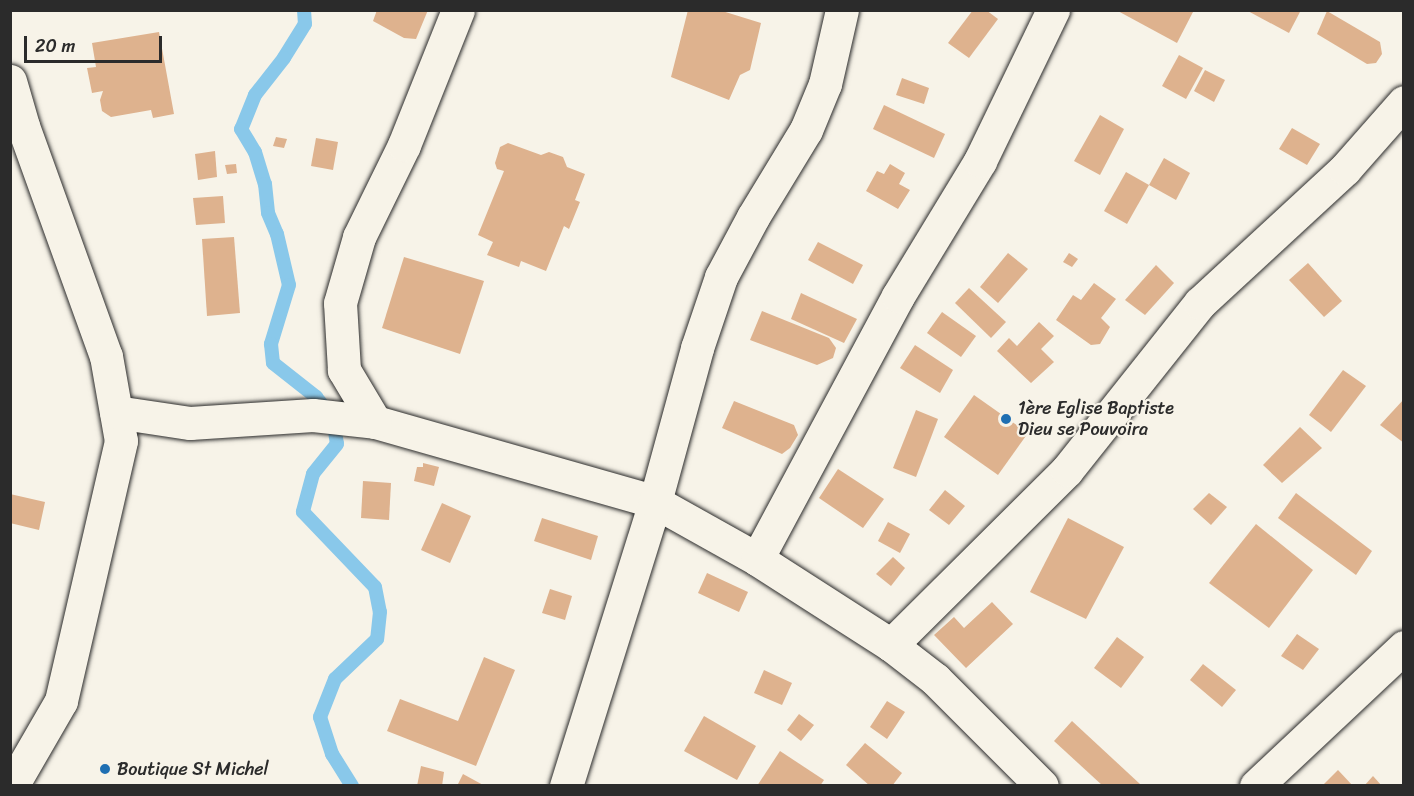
<!DOCTYPE html>
<html>
<head>
<meta charset="utf-8">
<style>
	body { margin:0 }
	#map { position:relative; width:1414px; height:796px; overflow:hidden; background:#f7f3e8; font-family:Sriracha,sans-serif }
	div>[style] { position:absolute }
	.stream>* { height:14px; margin:-7px; padding:0 7px; transform-origin:7px; border-radius:7px; background:#89c8ea }
	.building>* { inset:0; background:#deb28e }
	.roads { filter:drop-shadow(0 0 2px #2b2b2b) drop-shadow(0 0 2px #2b2b2b) }
	.street>* { height:33px; margin:-16.5px; padding:0 16.5px; transform-origin:16.5px; border-radius:16.5px; background:#f7f3e8 }
	.dots>* { width:16px; height:16px; translate:-50% -50%; box-sizing:border-box; border:3px solid #f7f3e8; border-radius:50% }
	span { translate:-50% -50%; white-space:nowrap; text-align:center; line-height:1.15; -webkit-text-stroke:4.5px #f7f3e8; paint-order:stroke }
	.poi-label { font-size:18px; color:#2b2b2b }
	.left { translate:0 -50%; text-align:left }
	.frame { position:absolute; inset:0; border:12px solid #2b2b2b; pointer-events:none }
	.scale { position:absolute; left:24px; top:36px; width:138px; height:27px; box-sizing:border-box; border:3px solid #2b2b2b; border-top:0; padding-left:8px; font-size:18px; line-height:21px; white-space:nowrap; color:#2b2b2b; -webkit-text-stroke:4px #f7f3e8; paint-order:stroke }
</style>
</head>
<body>
<div id="map">
	<div class="stream">
		<i style="left:304px;top:10px;width:14px;rotate:86deg"></i>
		<i style="left:305px;top:24px;width:40px;rotate:122deg"></i>
		<i style="left:284px;top:58px;width:47px;rotate:128.1deg"></i>
		<i style="left:255px;top:95px;width:37px;rotate:112deg"></i>
		<i style="left:241px;top:129px;width:27px;rotate:59deg"></i>
		<i style="left:255px;top:152px;width:34px;rotate:73deg"></i>
		<i style="left:265px;top:184px;width:29px;rotate:84deg"></i>
		<i style="left:268px;top:213px;width:23px;rotate:67deg"></i>
		<i style="left:277px;top:234px;width:52px;rotate:76.8deg"></i>
		<i style="left:289px;top:285px;width:62px;rotate:107deg"></i>
		<i style="left:271px;top:344px;width:19px;rotate:84deg"></i>
		<i style="left:273px;top:363px;width:55px;rotate:38.3deg"></i>
		<i style="left:316px;top:397px;width:28px;rotate:52deg"></i>
		<i style="left:333px;top:419px;width:25px;rotate:81deg"></i>
		<i style="left:337px;top:444px;width:38px;rotate:129deg"></i>
		<i style="left:313px;top:474px;width:39px;rotate:105deg"></i>
		<i style="left:303px;top:512px;width:104px;rotate:46.2deg"></i>
		<i style="left:375px;top:587px;width:25px;rotate:79deg"></i>
		<i style="left:380px;top:612px;width:27px;rotate:96deg"></i>
		<i style="left:377px;top:639px;width:58px;rotate:136.4deg"></i>
		<i style="left:335px;top:679px;width:41px;rotate:111.5deg"></i>
		<i style="left:320px;top:717px;width:39px;rotate:72deg"></i>
		<i style="left:332px;top:754px;width:38px;rotate:58deg"></i>
	</div>
	<div class="building">
		<i style="clip-path:polygon(377px 10px,428px 10px,416px 39px,404px 38px,373px 21px)"></i>
		<i style="clip-path:polygon(688px 10px,719px 10px,761px 23px,750px 70px,740px 75px,729px 100px,671px 77px)"></i>
		<i style="clip-path:polygon(973px 10px,986px 10px,998px 19px,969px 58px,948px 43px)"></i>
		<i style="clip-path:polygon(1116px 10px,1194px 10px,1177px 43px)"></i>
		<i style="clip-path:polygon(1246px 10px,1301px 10px,1289px 33px)"></i>
		<i style="clip-path:polygon(1327px 11px,1380px 42px,1382px 54px,1376px 63px,1367px 64px,1317px 34px)"></i>
		<i style="clip-path:polygon(159px 32px,174px 114px,153px 118px,151px 110px,111px 117px,102px 111px,100px 100px,103px 91px,92px 93px,87px 68px,96px 67px,92px 43px)"></i>
		<i style="clip-path:polygon(1179px 55px,1203px 68px,1186px 99px,1162px 86px)"></i>
		<i style="clip-path:polygon(1205px 70px,1225px 80px,1214px 102px,1194px 91px)"></i>
		<i style="clip-path:polygon(902px 78px,929px 88px,924px 104px,896px 95px)"></i>
		<i style="clip-path:polygon(884px 105px,945px 134px,934px 158px,873px 129px)"></i>
		<i style="clip-path:polygon(1100px 115px,1124px 129px,1100px 175px,1074px 161px)"></i>
		<i style="clip-path:polygon(1292px 128px,1320px 144px,1307px 165px,1279px 149px)"></i>
		<i style="clip-path:polygon(276px 137px,287px 139px,284px 148px,273px 146px)"></i>
		<i style="clip-path:polygon(316px 138px,338px 142px,333px 170px,311px 166px)"></i>
		<i style="clip-path:polygon(508px 143px,541px 155px,549px 152px,563px 157px,567px 167px,585px 174px,575px 200px,580px 202px,569px 229px,564px 226px,546px 271px,521px 261px,519px 267px,487px 255px,493px 242px,478px 235px,504px 171px,497px 169px,495px 163px,500px 147px)"></i>
		<i style="clip-path:polygon(215px 151px,217px 177px,198px 180px,195px 154px)"></i>
		<i style="clip-path:polygon(1164px 158px,1190px 173px,1176px 200px,1149px 185px)"></i>
		<i style="clip-path:polygon(236px 164px,237px 173px,227px 174px,225px 165px)"></i>
		<i style="clip-path:polygon(890px 164px,905px 173px,899px 184px,910px 190px,898px 209px,866px 191px,877px 171px,884px 174px)"></i>
		<i style="clip-path:polygon(1126px 172px,1149px 185px,1127px 224px,1104px 211px)"></i>
		<i style="clip-path:polygon(223px 196px,225px 223px,196px 225px,193px 198px)"></i>
		<i style="clip-path:polygon(234px 237px,240px 313px,207px 316px,202px 239px)"></i>
		<i style="clip-path:polygon(818px 242px,863px 265px,853px 284px,808px 260px)"></i>
		<i style="clip-path:polygon(1008px 253px,1028px 269px,998px 303px,980px 287px)"></i>
		<i style="clip-path:polygon(1069px 253px,1078px 259px,1072px 267px,1063px 262px)"></i>
		<i style="clip-path:polygon(404px 257px,484px 281px,460px 354px,382px 328px)"></i>
		<i style="clip-path:polygon(1308px 263px,1342px 301px,1324px 317px,1289px 280px)"></i>
		<i style="clip-path:polygon(1156px 265px,1174px 283px,1145px 315px,1125px 300px)"></i>
		<i style="clip-path:polygon(1094px 283px,1116px 299px,1101px 318px,1110px 327px,1100px 344px,1091px 345px,1056px 320px,1073px 295px,1081px 300px)"></i>
		<i style="clip-path:polygon(969px 288px,1006px 322px,991px 338px,955px 303px)"></i>
		<i style="clip-path:polygon(801px 293px,857px 319px,844px 343px,791px 319px)"></i>
		<i style="clip-path:polygon(762px 311px,829px 338px,836px 348px,833px 358px,817px 365px,750px 340px)"></i>
		<i style="clip-path:polygon(942px 312px,976px 336px,961px 357px,927px 333px)"></i>
		<i style="clip-path:polygon(1039px 322px,1054px 336px,1041px 349px,1054px 362px,1031px 383px,997px 351px,1009px 338px,1017px 346px)"></i>
		<i style="clip-path:polygon(915px 345px,953px 370px,940px 393px,900px 368px)"></i>
		<i style="clip-path:polygon(1343px 370px,1366px 386px,1331px 432px,1309px 415px)"></i>
		<i style="clip-path:polygon(974px 395px,1028px 433px,998px 475px,944px 437px)"></i>
		<i style="clip-path:polygon(1404px 399px,1404px 443px,1380px 425px)"></i>
		<i style="clip-path:polygon(734px 401px,794px 425px,798px 435px,790px 448px,782px 454px,722px 428px)"></i>
		<i style="clip-path:polygon(916px 410px,938px 419px,916px 477px,893px 468px)"></i>
		<i style="clip-path:polygon(1300px 427px,1322px 448px,1282px 483px,1263px 465px)"></i>
		<i style="clip-path:polygon(423px 463px,439px 467px,434px 486px,414px 481px,417px 467px,423px 467px)"></i>
		<i style="clip-path:polygon(838px 469px,884px 499px,863px 528px,819px 498px)"></i>
		<i style="clip-path:polygon(363px 481px,391px 483px,389px 520px,361px 518px)"></i>
		<i style="clip-path:polygon(945px 490px,965px 506px,949px 525px,929px 510px)"></i>
		<i style="clip-path:polygon(1209px 493px,1227px 507px,1211px 525px,1193px 509px)"></i>
		<i style="clip-path:polygon(1296px 493px,1372px 551px,1356px 575px,1278px 518px)"></i>
		<i style="clip-path:polygon(10px 494px,45px 502px,39px 530px,10px 523px)"></i>
		<i style="clip-path:polygon(442px 503px,471px 516px,450px 563px,421px 550px)"></i>
		<i style="clip-path:polygon(542px 518px,598px 536px,591px 560px,534px 541px)"></i>
		<i style="clip-path:polygon(1068px 518px,1124px 547px,1086px 619px,1030px 592px)"></i>
		<i style="clip-path:polygon(888px 522px,910px 534px,900px 553px,878px 541px)"></i>
		<i style="clip-path:polygon(1256px 524px,1313px 570px,1269px 628px,1209px 583px)"></i>
		<i style="clip-path:polygon(893px 557px,905px 568px,891px 586px,876px 574px)"></i>
		<i style="clip-path:polygon(707px 573px,748px 592px,739px 612px,698px 593px)"></i>
		<i style="clip-path:polygon(550px 589px,572px 596px,565px 620px,542px 613px)"></i>
		<i style="clip-path:polygon(992px 602px,1013px 624px,966px 668px,934px 635px,954px 617px,964px 628px)"></i>
		<i style="clip-path:polygon(1297px 634px,1319px 649px,1303px 670px,1281px 656px)"></i>
		<i style="clip-path:polygon(1117px 637px,1144px 657px,1121px 688px,1094px 668px)"></i>
		<i style="clip-path:polygon(484px 657px,515px 670px,476px 766px,387px 731px,400px 699px,458px 721px)"></i>
		<i style="clip-path:polygon(1203px 664px,1236px 690px,1222px 707px,1190px 680px)"></i>
		<i style="clip-path:polygon(764px 670px,792px 683px,782px 705px,754px 693px)"></i>
		<i style="clip-path:polygon(887px 701px,905px 712px,887px 739px,870px 727px)"></i>
		<i style="clip-path:polygon(799px 714px,814px 725px,801px 741px,787px 730px)"></i>
		<i style="clip-path:polygon(704px 716px,756px 746px,737px 780px,684px 751px)"></i>
		<i style="clip-path:polygon(1072px 721px,1140px 784px,1138px 786px,1103px 786px,1054px 741px)"></i>
		<i style="clip-path:polygon(865px 743px,902px 773px,892px 786px,870px 786px,846px 765px)"></i>
		<i style="clip-path:polygon(780px 751px,824px 780px,820px 786px,757px 786px)"></i>
		<i style="clip-path:polygon(421px 766px,444px 772px,442px 786px,417px 786px)"></i>
		<i style="clip-path:polygon(1338px 770px,1353px 786px,1322px 786px)"></i>
		<i style="clip-path:polygon(463px 774px,485px 786px,457px 786px)"></i>
		<i style="clip-path:polygon(1373px 776px,1382px 786px,1364px 786px)"></i>
	</div>
	<div class="roads">
		<div class="street">
			<i style="left:10px;top:81px;width:47px;rotate:73.9deg"></i>
			<i style="left:23px;top:126px;width:245px;rotate:70.2deg"></i>
			<i style="left:106px;top:356px;width:86px;rotate:80deg"></i>
			<i style="left:121px;top:441px;width:267px;rotate:103deg"></i>
			<i style="left:61px;top:701px;width:98px;rotate:120deg"></i>
			<i style="left:116px;top:412px;width:75px;rotate:8.5deg"></i>
			<i style="left:190px;top:423px;width:123px;rotate:-3.7deg"></i>
			<i style="left:313px;top:415px;width:62px;rotate:6.4deg"></i>
			<i style="left:375px;top:422px;width:291px;rotate:15.9deg"></i>
			<i style="left:655px;top:502px;width:117px;rotate:29.2deg"></i>
			<i style="left:757px;top:559px;width:159px;rotate:32.7deg"></i>
			<i style="left:891px;top:645px;width:56px;rotate:37.7deg"></i>
			<i style="left:935px;top:679px;width:151px;rotate:45deg"></i>
			<i style="left:375px;top:422px;width:61px;rotate:-120.8deg"></i>
			<i style="left:344px;top:370px;width:67px;rotate:-93.4deg"></i>
			<i style="left:340px;top:303px;width:69px;rotate:-73.9deg"></i>
			<i style="left:359px;top:237px;width:102px;rotate:-63.9deg"></i>
			<i style="left:404px;top:145px;width:145px;rotate:-68.2deg"></i>
			<i style="left:757px;top:559px;width:298px;rotate:-61.8deg"></i>
			<i style="left:898px;top:296px;width:158px;rotate:-58.7deg"></i>
			<i style="left:980px;top:161px;width:168px;rotate:-64.2deg"></i>
			<i style="left:891px;top:645px;width:248px;rotate:-44.8deg"></i>
			<i style="left:1067px;top:470px;width:213px;rotate:-51.5deg"></i>
			<i style="left:1200px;top:303px;width:197px;rotate:-42.7deg"></i>
			<i style="left:1345px;top:169px;width:89px;rotate:-48.6deg"></i>
			<i style="left:566px;top:786px;width:298px;rotate:-72.6deg"></i>
			<i style="left:655px;top:502px;width:160px;rotate:-74.7deg"></i>
			<i style="left:697px;top:348px;width:75px;rotate:-71.3deg"></i>
			<i style="left:721px;top:277px;width:68px;rotate:-61.9deg"></i>
			<i style="left:753px;top:217px;width:102px;rotate:-58.7deg"></i>
			<i style="left:806px;top:130px;width:50px;rotate:-67.6deg"></i>
			<i style="left:825px;top:84px;width:76px;rotate:-77.1deg"></i>
			<i style="left:1256px;top:786px;width:203px;rotate:-43.2deg"></i>
		</div>
	</div>
	<div class="dots">
		<i style="left:1006px;top:419px;background:#1f6fb2"></i>
		<i style="left:105px;top:769px;background:#1f6fb2"></i>
	</div>
	<div class="poi-label">
		<span class="left" style="left:1018px;top:419px">1ère Eglise Baptiste<br>Dieu se Pouvoira</span>
		<span class="left" style="left:117px;top:769px">Boutique St Michel</span>
	</div>
	<div class="frame"></div>
	<div class="scale">20 m</div>
</div>
</body>
</html>
